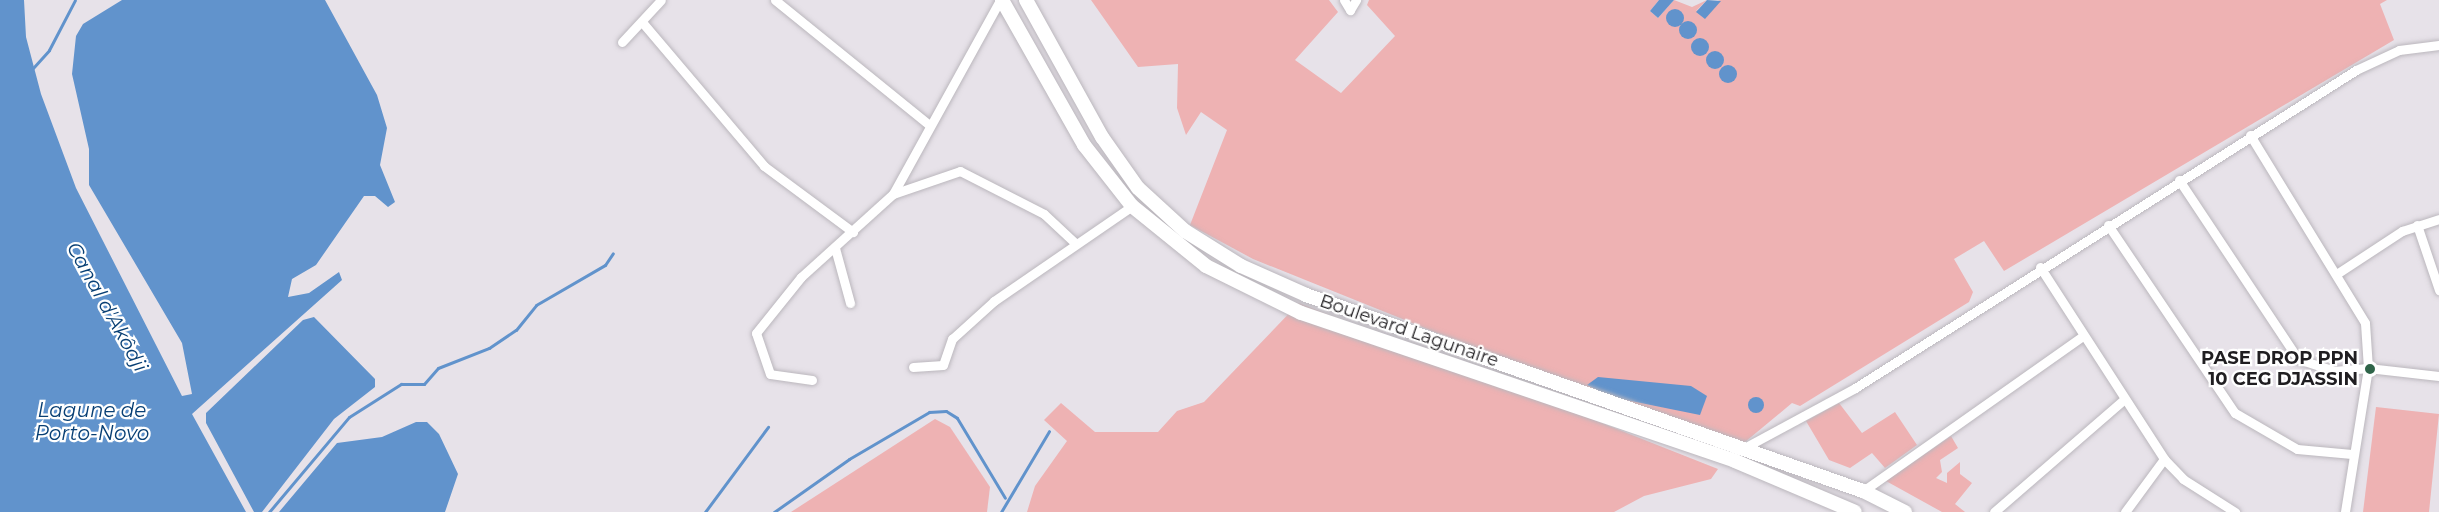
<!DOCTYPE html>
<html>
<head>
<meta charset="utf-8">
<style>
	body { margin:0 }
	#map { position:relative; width:2439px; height:512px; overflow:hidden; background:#e7e2e9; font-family:Montserrat,sans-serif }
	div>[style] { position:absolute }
	.green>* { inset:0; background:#eeb2b3 }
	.water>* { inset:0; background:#6193cc }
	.round { border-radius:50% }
	.stream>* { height:3px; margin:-1.5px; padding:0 1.5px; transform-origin:1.5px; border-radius:1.5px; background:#6193cc }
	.roads { filter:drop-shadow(0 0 2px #bbb7bd) drop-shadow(0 0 2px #bbb7bd) }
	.minor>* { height:9px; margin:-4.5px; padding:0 4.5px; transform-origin:4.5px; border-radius:4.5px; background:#fff }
	.secondary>* { height:14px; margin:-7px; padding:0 7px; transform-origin:7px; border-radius:7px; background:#fff }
	.dots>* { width:16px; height:16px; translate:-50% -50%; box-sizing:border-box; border:3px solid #fff; border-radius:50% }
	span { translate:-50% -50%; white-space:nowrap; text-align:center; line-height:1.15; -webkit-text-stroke:4.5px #fff; paint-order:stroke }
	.street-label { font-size:18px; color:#201e21 }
	.poi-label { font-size:18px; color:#201e21; font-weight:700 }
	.right { translate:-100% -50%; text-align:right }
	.water-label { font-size:20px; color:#083f74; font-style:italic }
</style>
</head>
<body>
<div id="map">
	<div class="green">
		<i style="clip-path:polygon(1091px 0,1329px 0,1338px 12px,1295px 60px,1341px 93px,1395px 36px,1367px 5px,1369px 0,1659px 0,1650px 11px,1658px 18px,1674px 0,1692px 7px,1707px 0,1696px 11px,1720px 0,2387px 0,2380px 4px,2394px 40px,2004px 271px,1984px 241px,1954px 259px,1973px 292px,1969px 302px,1800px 406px,1792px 403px,1733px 452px,1253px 259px,1190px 225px,1227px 130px,1201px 112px,1186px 135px,1177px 108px,1178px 64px,1138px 67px)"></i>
		<i style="clip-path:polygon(1299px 303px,1718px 469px,1711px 479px,1644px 496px,1614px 512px,1027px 512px,1035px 486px,1067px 441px,1044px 420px,1061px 403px,1095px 432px,1158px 432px,1177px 411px,1204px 402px)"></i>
		<i style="clip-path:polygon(1839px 403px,1862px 433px,1895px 412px,1917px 445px,1885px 468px,1872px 453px,1850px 468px,1829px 460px,1806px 421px)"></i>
		<i style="clip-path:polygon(2376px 407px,2439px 414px,2429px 512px,2363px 512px)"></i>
		<i style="clip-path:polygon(935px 419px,950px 427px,990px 487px,987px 512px,791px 512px)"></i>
		<i style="clip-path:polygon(1951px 436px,1958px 448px,1940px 460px,1942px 472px,1936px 478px,1947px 483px,1947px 473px,1960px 462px,1960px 474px,1972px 483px,1955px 504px,1965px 512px,1942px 512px,1886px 481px)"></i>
	</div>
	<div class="water">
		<i style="clip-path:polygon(0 0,24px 0,26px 37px,41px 94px,76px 188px,182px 396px,192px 394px,182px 343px,89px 185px,89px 149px,72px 74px,76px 36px,83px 24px,122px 0,325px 0,377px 95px,387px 128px,380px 165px,395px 202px,388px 207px,375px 196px,364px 196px,316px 265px,292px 279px,288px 297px,309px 293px,339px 272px,342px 280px,192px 414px,246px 512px,0 512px)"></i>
		<i style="clip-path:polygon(1659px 0,1674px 0,1658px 18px,1650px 11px)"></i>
		<i style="clip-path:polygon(1707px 0,1721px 1px,1705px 19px,1696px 12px)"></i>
		<i class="round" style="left:1666px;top:9px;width:18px;height:18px"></i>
		<i class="round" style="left:1679px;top:21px;width:18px;height:18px"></i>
		<i class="round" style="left:1691px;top:38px;width:18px;height:18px"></i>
		<i class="round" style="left:1706px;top:51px;width:18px;height:18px"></i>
		<i class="round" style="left:1719px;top:65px;width:18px;height:18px"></i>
		<i style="clip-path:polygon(314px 317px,375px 379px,375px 387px,334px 419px,262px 512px,254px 512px,206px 423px,206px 413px,303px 320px)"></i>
		<i style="clip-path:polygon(1598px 377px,1691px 386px,1707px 396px,1700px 415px,1611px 397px,1587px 385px)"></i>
		<i class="round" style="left:1748px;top:397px;width:16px;height:16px"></i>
		<i style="clip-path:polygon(416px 422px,427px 422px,439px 434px,458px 474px,445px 512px,279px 512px,337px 443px,382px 437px)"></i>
	</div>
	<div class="stream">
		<i style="left:33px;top:68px;width:24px;rotate:-48deg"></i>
		<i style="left:49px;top:50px;width:56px;rotate:-62.5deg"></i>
		<i style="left:269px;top:512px;width:124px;rotate:-49.9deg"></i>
		<i style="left:349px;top:417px;width:62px;rotate:-32.4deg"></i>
		<i style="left:401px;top:384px;width:23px"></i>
		<i style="left:424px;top:384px;width:21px;rotate:-49deg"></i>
		<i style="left:438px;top:368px;width:55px;rotate:-21.4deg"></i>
		<i style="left:489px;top:348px;width:32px;rotate:-34deg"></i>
		<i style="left:516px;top:330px;width:32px;rotate:-51deg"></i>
		<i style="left:536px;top:305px;width:80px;rotate:-30.1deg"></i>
		<i style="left:605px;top:265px;width:14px;rotate:-56deg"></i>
		<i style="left:705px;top:512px;width:106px;rotate:-53.5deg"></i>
		<i style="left:774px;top:512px;width:92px;rotate:-35.2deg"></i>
		<i style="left:849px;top:459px;width:93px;rotate:-30.4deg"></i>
		<i style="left:929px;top:412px;width:17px;rotate:-3deg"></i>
		<i style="left:946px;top:411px;width:13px;rotate:32deg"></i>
		<i style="left:957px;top:418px;width:93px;rotate:59deg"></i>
		<i style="left:1001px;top:512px;width:94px;rotate:-59.3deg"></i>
	</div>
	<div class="roads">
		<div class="minor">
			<i style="left:775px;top:0;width:197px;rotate:39deg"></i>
			<i style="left:1344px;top:0;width:12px;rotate:59deg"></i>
			<i style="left:1350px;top:10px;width:12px;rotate:-59deg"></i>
			<i style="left:642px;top:22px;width:189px;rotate:49.7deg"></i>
			<i style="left:764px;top:166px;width:111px;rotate:36.6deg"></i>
			<i style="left:622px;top:42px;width:57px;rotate:-47.1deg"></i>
			<i style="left:2250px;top:135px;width:220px;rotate:58.5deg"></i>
			<i style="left:2365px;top:323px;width:45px;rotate:86.2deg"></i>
			<i style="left:2368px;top:368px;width:146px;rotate:99.1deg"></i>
			<i style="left:2179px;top:180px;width:215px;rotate:56.4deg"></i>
			<i style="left:2298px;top:359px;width:38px;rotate:18deg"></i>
			<i style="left:2334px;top:371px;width:34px;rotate:-5deg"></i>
			<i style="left:2368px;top:368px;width:71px;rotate:6.4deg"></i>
			<i style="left:893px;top:194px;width:71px;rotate:-18.9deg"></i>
			<i style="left:960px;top:171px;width:94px;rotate:27.1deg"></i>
			<i style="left:1044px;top:214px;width:41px;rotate:43deg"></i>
			<i style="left:2108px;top:225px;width:227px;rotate:56deg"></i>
			<i style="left:2235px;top:413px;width:72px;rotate:30.1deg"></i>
			<i style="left:2297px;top:449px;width:55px;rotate:5.2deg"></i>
			<i style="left:2417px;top:225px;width:69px;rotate:71.3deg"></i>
			<i style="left:835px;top:248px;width:57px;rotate:74.7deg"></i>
			<i style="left:2040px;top:267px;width:229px;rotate:57.1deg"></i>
			<i style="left:2164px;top:459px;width:28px;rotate:46deg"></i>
			<i style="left:2183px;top:479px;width:62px;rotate:32.4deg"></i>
			<i style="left:2338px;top:273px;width:77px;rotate:-33.3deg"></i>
			<i style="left:2402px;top:231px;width:39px;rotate:-18deg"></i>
			<i style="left:913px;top:367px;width:30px;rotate:-4deg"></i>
			<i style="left:943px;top:365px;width:28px;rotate:-71deg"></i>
			<i style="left:952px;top:339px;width:57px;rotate:-42.1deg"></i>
			<i style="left:994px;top:301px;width:168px;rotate:-34.5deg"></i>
			<i style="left:812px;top:380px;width:42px;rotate:-171.9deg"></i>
			<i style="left:770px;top:374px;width:43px;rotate:-108.9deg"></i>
			<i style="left:756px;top:333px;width:72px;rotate:-51.2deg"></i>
			<i style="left:801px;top:277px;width:124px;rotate:-42.1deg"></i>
			<i style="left:893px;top:194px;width:222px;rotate:-61.1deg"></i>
			<i style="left:1744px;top:448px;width:126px;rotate:-28.4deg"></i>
			<i style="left:1855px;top:388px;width:593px;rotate:-32.4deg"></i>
			<i style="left:2356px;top:70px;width:47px;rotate:-24.9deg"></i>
			<i style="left:2399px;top:50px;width:40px;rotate:-7.1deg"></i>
			<i style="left:1863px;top:491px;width:267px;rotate:-35.2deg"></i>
			<i style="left:1994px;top:512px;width:169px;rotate:-40.9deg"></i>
			<i style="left:2125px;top:512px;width:66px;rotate:-53.7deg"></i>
		</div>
		<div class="secondary">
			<i style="left:1002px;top:0;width:167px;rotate:60.5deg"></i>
			<i style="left:1084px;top:145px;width:78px;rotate:51.8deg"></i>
			<i style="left:1132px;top:206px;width:95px;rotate:39deg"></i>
			<i style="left:1206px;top:266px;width:106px;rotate:26.3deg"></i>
			<i style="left:1301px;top:313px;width:459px;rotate:18.8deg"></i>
			<i style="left:1735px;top:461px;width:130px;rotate:23deg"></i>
			<i style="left:1026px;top:0;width:157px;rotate:61deg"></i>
			<i style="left:1102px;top:137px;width:62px;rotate:54.8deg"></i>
			<i style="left:1138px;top:188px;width:64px;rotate:42.5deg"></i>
			<i style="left:1185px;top:231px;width:66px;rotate:32deg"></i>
			<i style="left:1241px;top:266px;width:71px;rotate:24deg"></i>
			<i style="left:1306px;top:295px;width:590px;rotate:19.39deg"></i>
			<i style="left:1863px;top:491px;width:47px;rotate:26.6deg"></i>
		</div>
	</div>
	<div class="dots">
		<i style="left:2370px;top:369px;background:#2f6449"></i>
	</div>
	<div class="street-label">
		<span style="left:1409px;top:331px;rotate:19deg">Boulevard Lagunaire</span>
	</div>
	<div class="poi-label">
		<span class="right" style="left:2358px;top:369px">PASE DROP PPN<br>10 CEG DJASSIN</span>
	</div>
	<div class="water-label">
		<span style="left:107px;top:307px;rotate:61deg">Canal d'Akôdji</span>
		<span style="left:92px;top:422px">Lagune de<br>Porto-Novo</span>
	</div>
</div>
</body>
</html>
